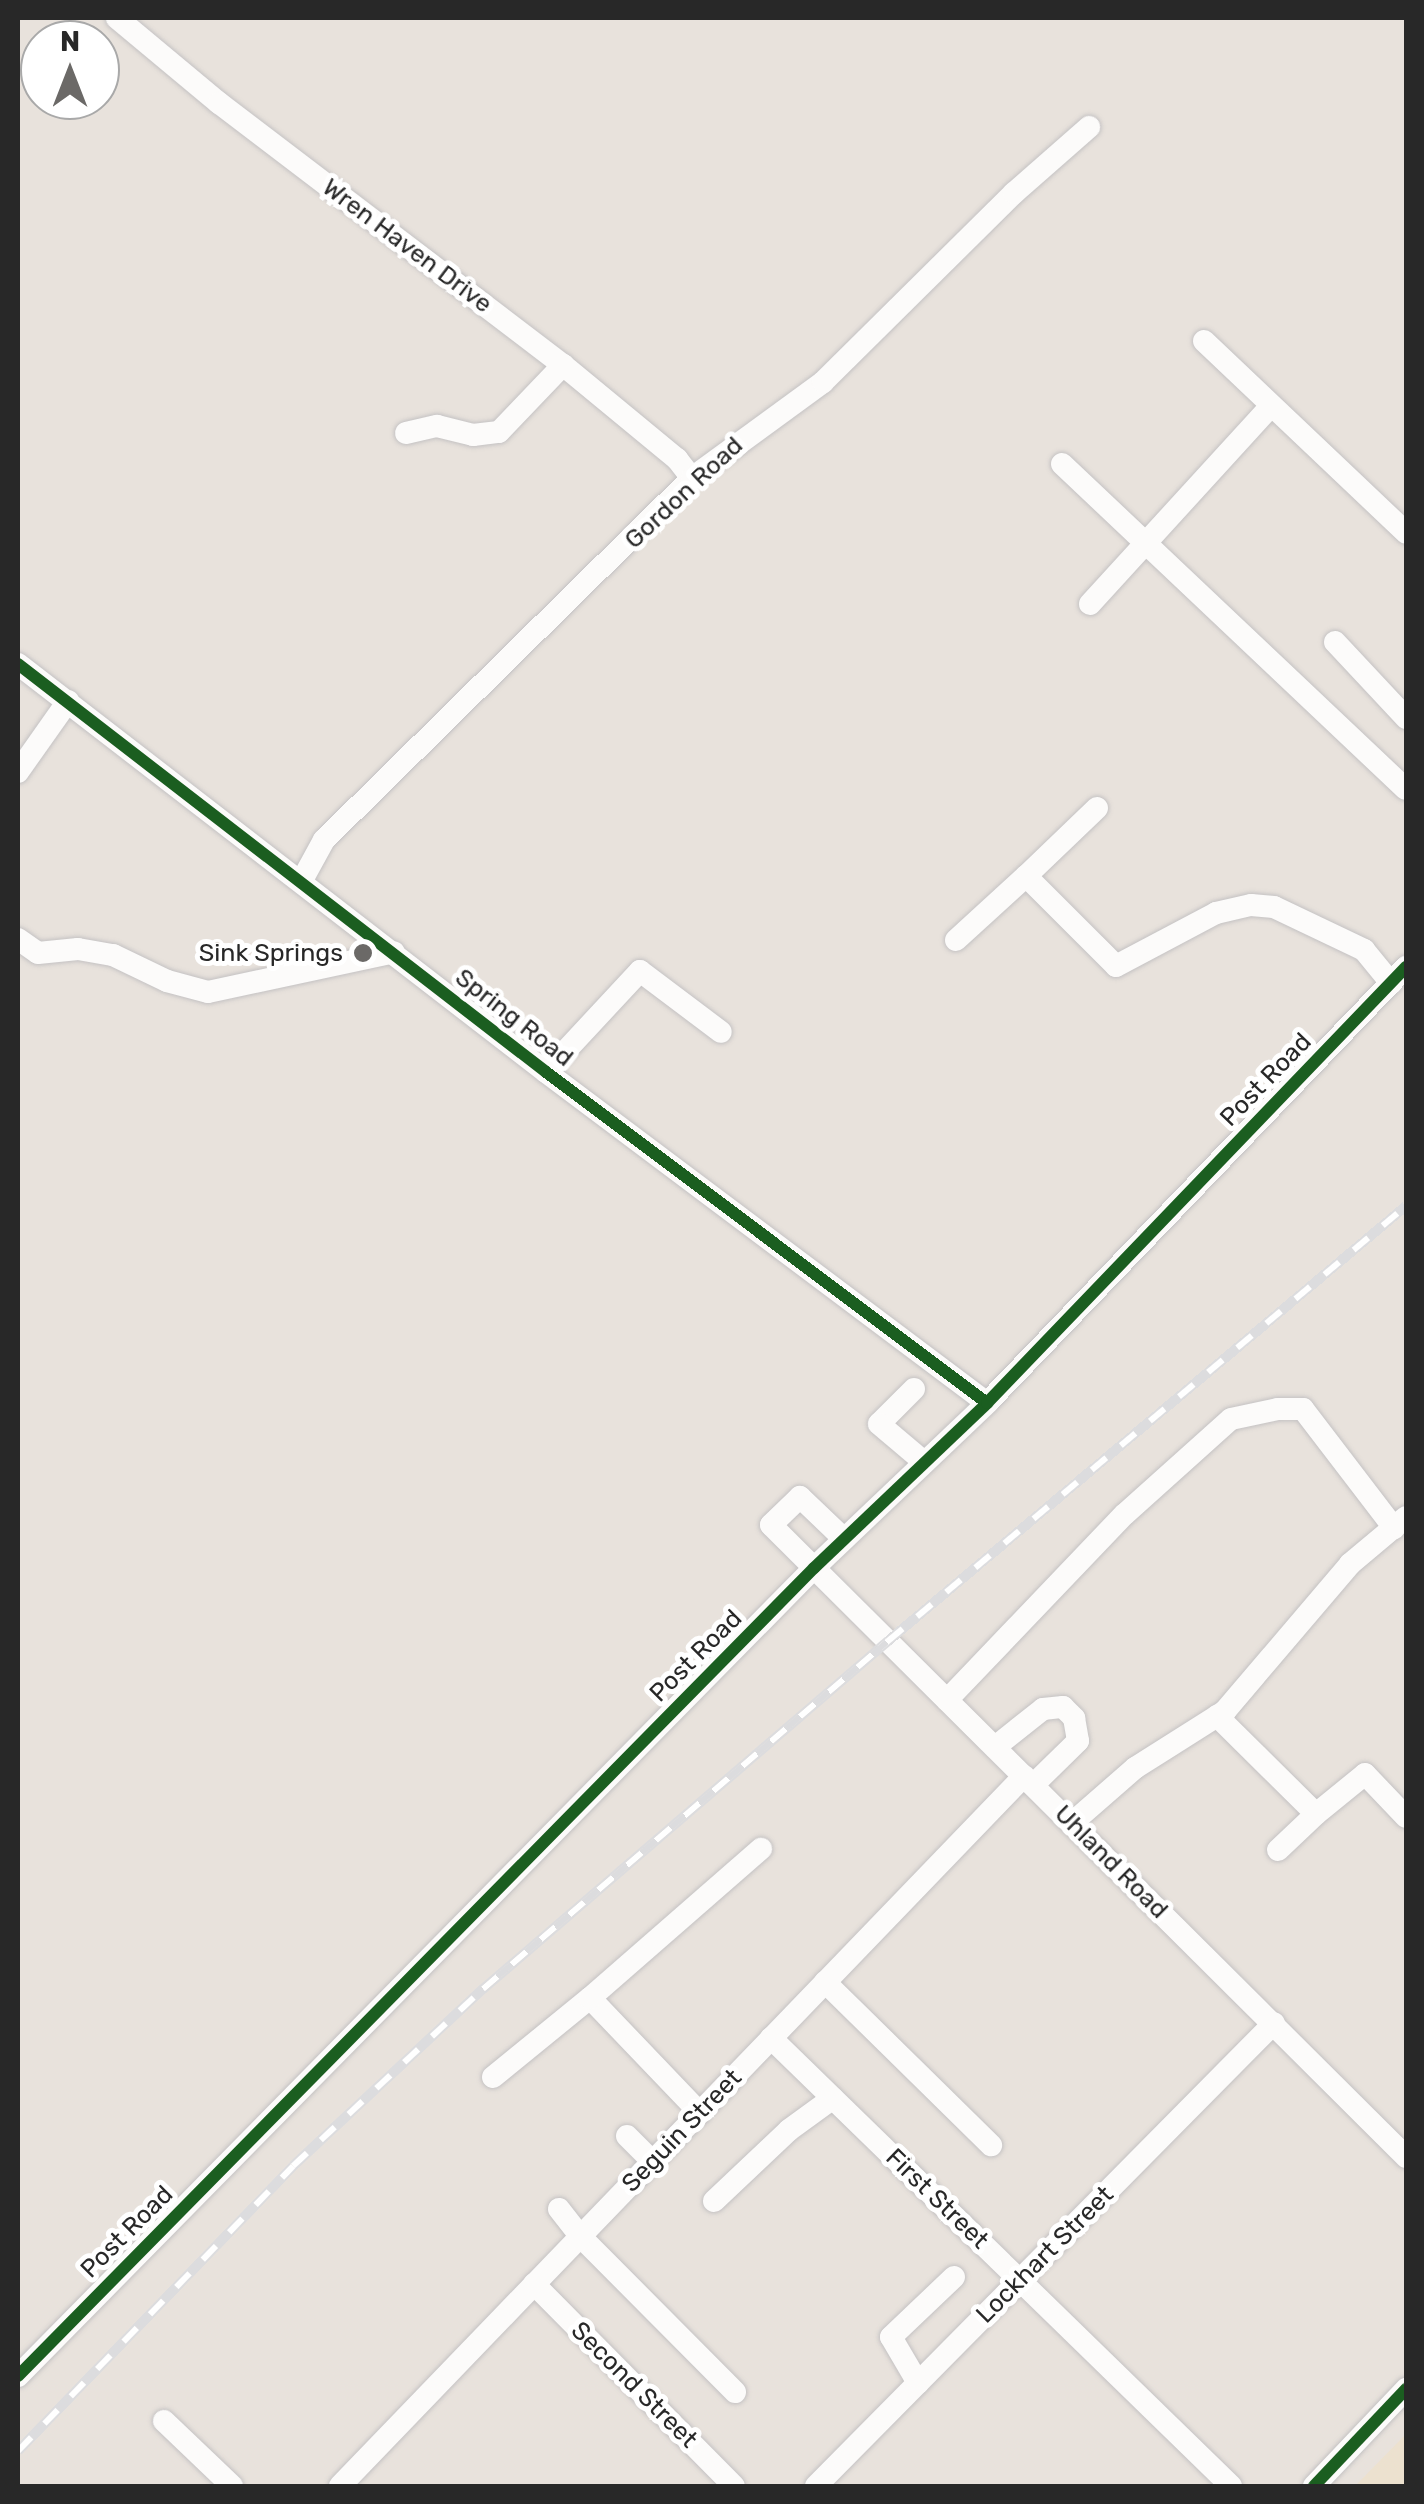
<!DOCTYPE html>
<html>
<head>
<meta charset="utf-8">
<style>
	body { margin:0 }
	#map { position:relative; width:1424px; height:2504px; overflow:hidden; background:#e8e2dc; font-family:Rubik,sans-serif }
	div>[style] { position:absolute }
	.education>* { inset:0; background:#ece1cf }
	.roads { filter:drop-shadow(0 0 2px #c4c2c3) drop-shadow(0 0 2px #c4c2c3) }
	.minor>* { height:22px; margin:-11px; padding:0 11px; transform-origin:11px; border-radius:11px; background:#fcfbfa }
	.rail>* { height:10px; margin-top:-5px; transform-origin:0; background:repeating-linear-gradient(90deg,#fff 0 19px,#dcdcde 0 38px); box-sizing:border-box; border-block:2px solid #dcdcde }
	.cycleway>* { height:12px; margin:-6px; padding:0 6px; transform-origin:6px; border-radius:6px; background:#1b5e20 }
	.dots>* { width:28px; height:28px; translate:-50% -50%; box-sizing:border-box; border:5px solid #fff; border-radius:50% }
	span { translate:-50% -50%; white-space:nowrap; text-align:center; line-height:1.15; -webkit-text-stroke:10px #fff; paint-order:stroke }
	.street-label { font-size:25px; color:#282828 }
	.poi-label { font-size:25px; color:#282828 }
	.right { translate:-100% -50%; text-align:right }
	.frame { position:absolute; inset:0; border:20px solid #282828; pointer-events:none }
	.north { position:absolute; left:20px; top:20px; width:100px; height:100px; box-sizing:border-box; background:#fff; border:2px solid #a9a9a9; border-radius:50%; rotate:0deg; font-size:28px; font-weight:700; line-height:40px; text-align:center; color:#282828 }
	.north::after { content:''; display:block; margin:auto; width:35px; height:45px; background:#6b6967; clip-path:polygon(50% 0,100% 100%,50% 72%,0 100%) }
</style>
</head>
<body>
<div id="map">
	<div class="education">
		<i style="clip-path:polygon(1406px 2434px,1406px 2486px,1355px 2486px)"></i>
	</div>
	<div class="roads">
		<div class="minor">
			<i style="left:117px;top:18px;width:133px;rotate:39.8deg"></i>
			<i style="left:219px;top:103px;width:432px;rotate:37.3deg"></i>
			<i style="left:563px;top:365px;width:148px;rotate:39.5deg"></i>
			<i style="left:677px;top:459px;width:24px;rotate:52deg"></i>
			<i style="left:1204px;top:341px;width:279px;rotate:43.5deg"></i>
			<i style="left:406px;top:433px;width:32px;rotate:-13deg"></i>
			<i style="left:437px;top:426px;width:37px;rotate:14deg"></i>
			<i style="left:473px;top:435px;width:26px;rotate:-7deg"></i>
			<i style="left:499px;top:432px;width:93px;rotate:-46.3deg"></i>
			<i style="left:1062px;top:464px;width:473px;rotate:43.4deg"></i>
			<i style="left:1090px;top:604px;width:265px;rotate:-47.6deg"></i>
			<i style="left:1335px;top:642px;width:104px;rotate:46.9deg"></i>
			<i style="left:18px;top:664px;width:667px;rotate:37.69deg"></i>
			<i style="left:546px;top:1072px;width:551px;rotate:36.89deg"></i>
			<i style="left:18px;top:772px;width:87px;rotate:-54.8deg"></i>
			<i style="left:1097px;top:808px;width:98px;rotate:136.2deg"></i>
			<i style="left:1026px;top:876px;width:127px;rotate:45deg"></i>
			<i style="left:1116px;top:966px;width:113px;rotate:-27.9deg"></i>
			<i style="left:1216px;top:913px;width:36px;rotate:-13deg"></i>
			<i style="left:1251px;top:905px;width:23px;rotate:5deg"></i>
			<i style="left:1274px;top:907px;width:100px;rotate:25.5deg"></i>
			<i style="left:1364px;top:950px;width:43px;rotate:50.7deg"></i>
			<i style="left:301px;top:882px;width:48px;rotate:-61.3deg"></i>
			<i style="left:324px;top:840px;width:516px;rotate:-44.53deg"></i>
			<i style="left:692px;top:478px;width:162px;rotate:-36.2deg"></i>
			<i style="left:823px;top:382px;width:269px;rotate:-44.7deg"></i>
			<i style="left:1014px;top:193px;width:100px;rotate:-41.3deg"></i>
			<i style="left:18px;top:939px;width:24px;rotate:35deg"></i>
			<i style="left:38px;top:953px;width:40px;rotate:-5.7deg"></i>
			<i style="left:78px;top:949px;width:36px;rotate:10deg"></i>
			<i style="left:113px;top:955px;width:60px;rotate:25.7deg"></i>
			<i style="left:167px;top:981px;width:42px;rotate:15deg"></i>
			<i style="left:208px;top:992px;width:190px;rotate:-12.1deg"></i>
			<i style="left:956px;top:940px;width:95px;rotate:-42.4deg"></i>
			<i style="left:546px;top:1072px;width:138px;rotate:-47.1deg"></i>
			<i style="left:640px;top:971px;width:101px;rotate:37deg"></i>
			<i style="left:914px;top:1389px;width:49px;rotate:135deg"></i>
			<i style="left:879px;top:1424px;width:59px;rotate:40.2deg"></i>
			<i style="left:844px;top:1539px;width:61px;rotate:-136.3deg"></i>
			<i style="left:800px;top:1497px;width:40px;rotate:136deg"></i>
			<i style="left:771px;top:1525px;width:896px;rotate:44.86deg"></i>
			<i style="left:947px;top:1700px;width:257px;rotate:-46.3deg"></i>
			<i style="left:1125px;top:1514px;width:142px;rotate:-41.9deg"></i>
			<i style="left:1231px;top:1419px;width:48px;rotate:-12deg"></i>
			<i style="left:1278px;top:1409px;width:25px"></i>
			<i style="left:1303px;top:1409px;width:150px;rotate:52.6deg"></i>
			<i style="left:1217px;top:1716px;width:139px;rotate:44.7deg"></i>
			<i style="left:1316px;top:1814px;width:63px;rotate:-39.2deg"></i>
			<i style="left:1365px;top:1774px;width:59px;rotate:46.4deg"></i>
			<i style="left:995px;top:1747px;width:61px;rotate:-38.4deg"></i>
			<i style="left:1043px;top:1709px;width:20px;rotate:-6deg"></i>
			<i style="left:1063px;top:1707px;width:16px;rotate:45deg"></i>
			<i style="left:1074px;top:1718px;width:23px;rotate:80deg"></i>
			<i style="left:1078px;top:1741px;width:63px;rotate:135.6deg"></i>
			<i style="left:1072px;top:1823px;width:84px;rotate:-41.1deg"></i>
			<i style="left:1135px;top:1768px;width:107px;rotate:-32.3deg"></i>
			<i style="left:1225px;top:1711px;width:193px;rotate:-49.6deg"></i>
			<i style="left:1350px;top:1564px;width:73px;rotate:-40deg"></i>
			<i style="left:1278px;top:1850px;width:52px;rotate:-43.5deg"></i>
			<i style="left:825px;top:1982px;width:233px;rotate:44.5deg"></i>
			<i style="left:771px;top:2038px;width:642px;rotate:44.24deg"></i>
			<i style="left:493px;top:2077px;width:125px;rotate:-39.2deg"></i>
			<i style="left:700px;top:2113px;width:159px;rotate:-133.7deg"></i>
			<i style="left:590px;top:1998px;width:227px;rotate:-41.1deg"></i>
			<i style="left:627px;top:2136px;width:35px;rotate:45deg"></i>
			<i style="left:714px;top:2201px;width:103px;rotate:-43.4deg"></i>
			<i style="left:789px;top:2130px;width:54px;rotate:-36deg"></i>
			<i style="left:559px;top:2209px;width:34px;rotate:52deg"></i>
			<i style="left:580px;top:2236px;width:220px;rotate:45.2deg"></i>
			<i style="left:534px;top:2284px;width:284px;rotate:45.3deg"></i>
			<i style="left:18px;top:2376px;width:1134px;rotate:-45.43deg"></i>
			<i style="left:814px;top:1568px;width:239px;rotate:-43.6deg"></i>
			<i style="left:987px;top:1403px;width:605px;rotate:-46.14deg"></i>
			<i style="left:918px;top:2383px;width:53px;rotate:-120.4deg"></i>
			<i style="left:891px;top:2337px;width:87px;rotate:-43.6deg"></i>
			<i style="left:164px;top:2421px;width:94px;rotate:43.7deg"></i>
			<i style="left:340px;top:2486px;width:986px;rotate:-46.07deg"></i>
			<i style="left:816px;top:2486px;width:651px;rotate:-45.31deg"></i>
			<i style="left:1314px;top:2486px;width:134px;rotate:-46.5deg"></i>
		</div>
	</div>
	<div class="rail">
		<i style="left:18px;top:2451px;width:396px;rotate:-46deg"></i>
		<i style="left:293px;top:2166px;width:260px;rotate:-43deg"></i>
		<i style="left:483px;top:1989px;width:534px;rotate:-40.67deg"></i>
		<i style="left:888px;top:1641px;width:676px;rotate:-40.02deg"></i>
	</div>
	<div class="cycleway">
		<i style="left:18px;top:664px;width:667px;rotate:37.69deg"></i>
		<i style="left:546px;top:1072px;width:551px;rotate:36.89deg"></i>
		<i style="left:18px;top:2376px;width:1134px;rotate:-45.43deg"></i>
		<i style="left:814px;top:1568px;width:239px;rotate:-43.6deg"></i>
		<i style="left:987px;top:1403px;width:605px;rotate:-46.14deg"></i>
		<i style="left:1314px;top:2486px;width:134px;rotate:-46.5deg"></i>
	</div>
	<div class="dots">
		<i style="left:363px;top:953px;background:#6b6967"></i>
	</div>
	<div class="street-label">
		<span style="left:407px;top:246px;rotate:37deg">Wren Haven Drive</span>
		<span style="left:684px;top:493px;rotate:-43deg">Gordon Road</span>
		<span style="left:514px;top:1018px;rotate:38deg">Spring Road</span>
		<span style="left:1266px;top:1080px;rotate:-46deg">Post Road</span>
		<span style="left:696px;top:1656px;rotate:-45deg">Post Road</span>
		<span style="left:1111px;top:1862px;rotate:45deg">Uhland Road</span>
		<span style="left:682px;top:2131px;rotate:-46deg">Seguin Street</span>
		<span style="left:937px;top:2199px;rotate:44deg">First Street</span>
		<span style="left:127px;top:2232px;rotate:-45deg">Post Road</span>
		<span style="left:1045px;top:2255px;rotate:-45deg">Lockhart Street</span>
		<span style="left:634px;top:2385px;rotate:45deg">Second Street</span>
	</div>
	<div class="poi-label">
		<span class="right" style="left:343px;top:953px">Sink Springs</span>
	</div>
	<div class="frame"></div>
	<div class="north">N</div>
</div>
</body>
</html>
